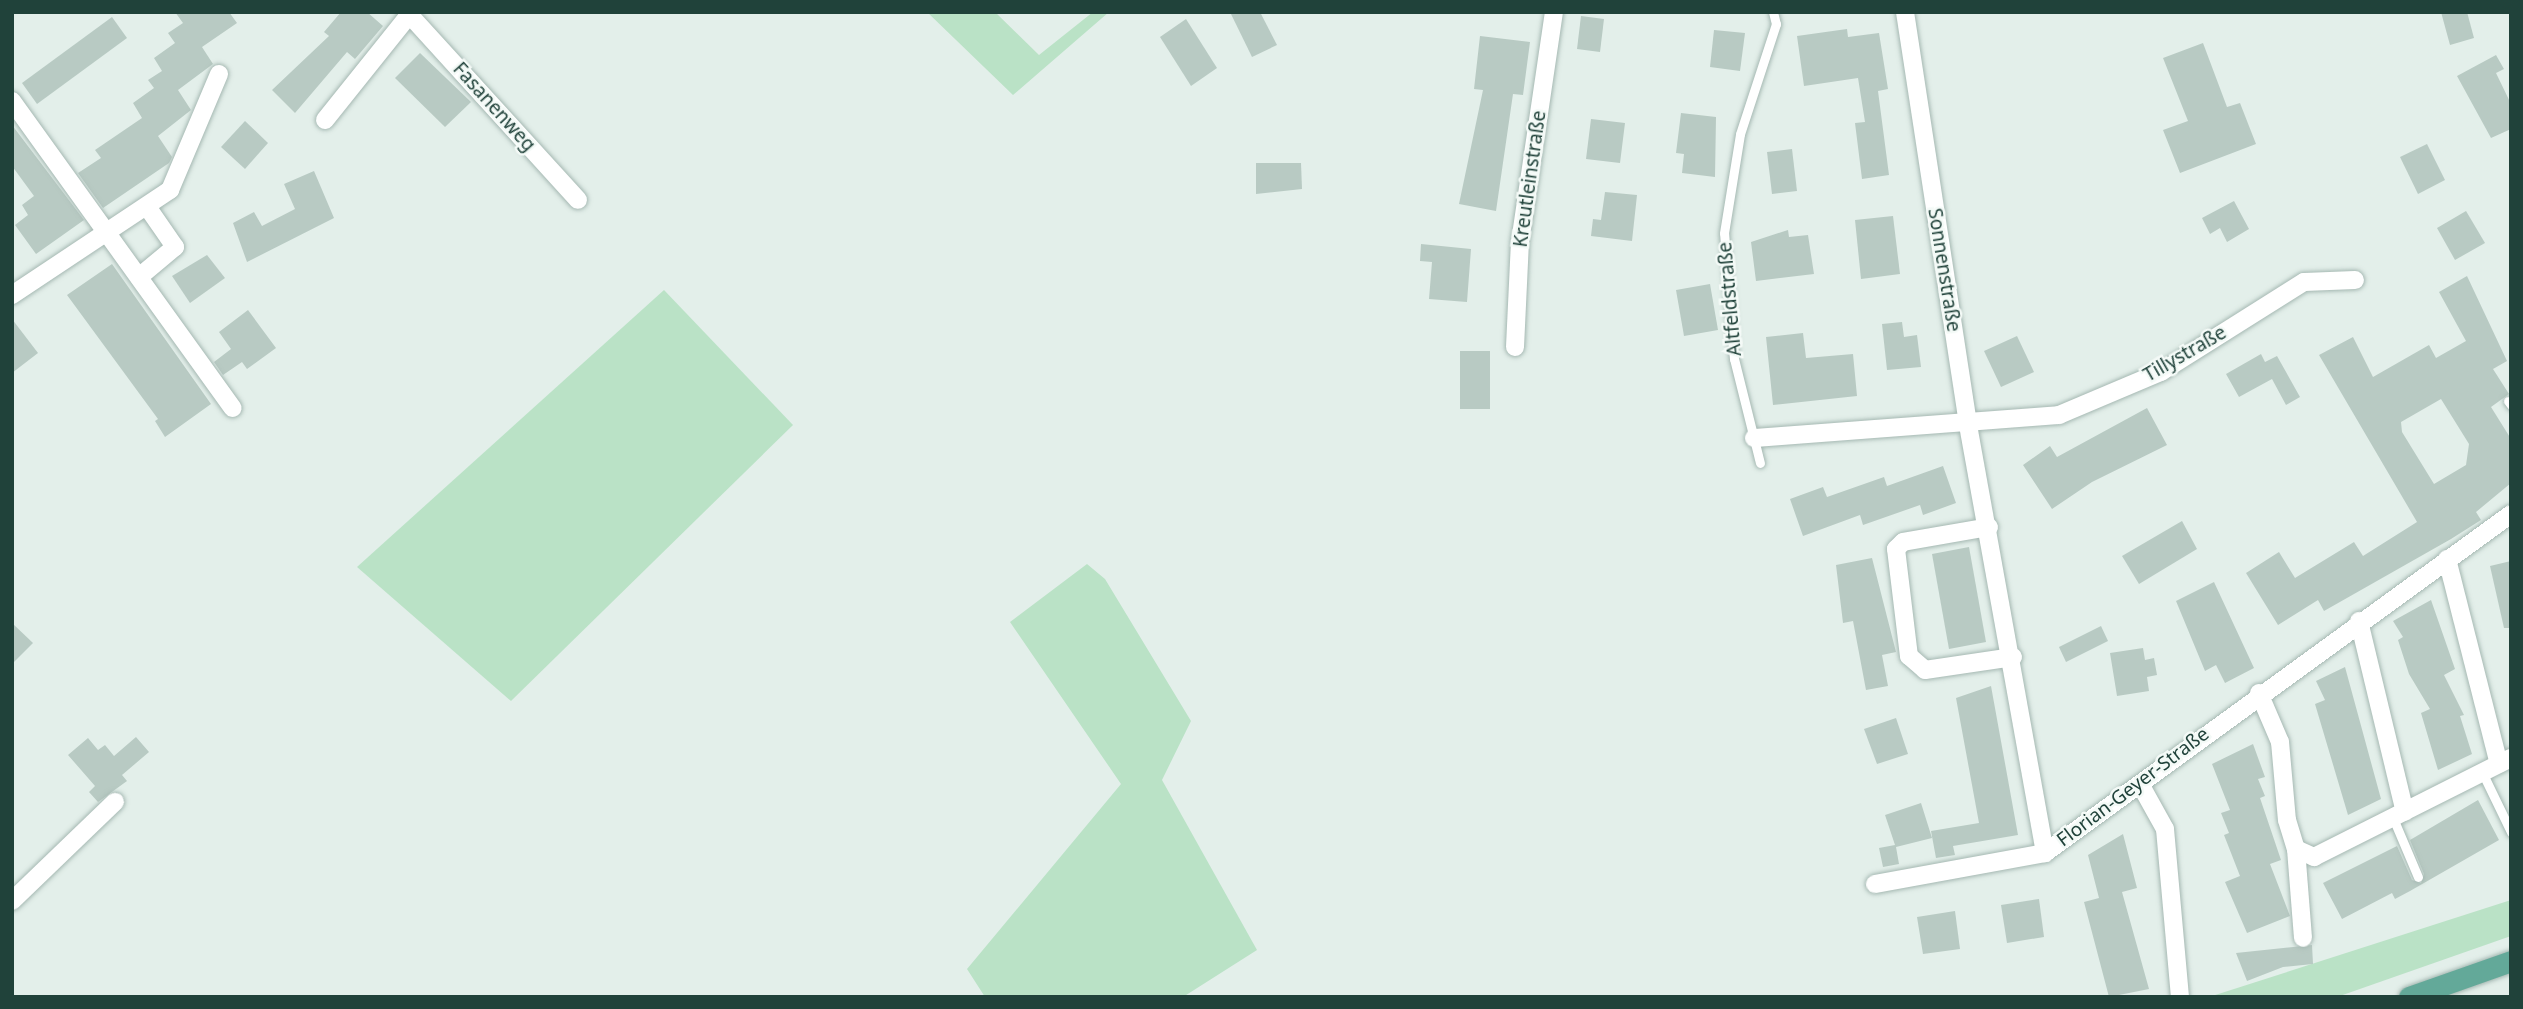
<!DOCTYPE html>
<html>
<head>
<meta charset="utf-8">
<style>
	body { margin:0 }
	#map { position:relative; width:2523px; height:1009px; overflow:hidden; background:#e3efea; font-family:"Noto Sans",sans-serif }
	div>[style] { position:absolute }
	.green>* { inset:0; background:#bae2c6 }
	.building>* { inset:0; background:#b8cac3 }
	.roads { filter:drop-shadow(0 0 2px #a5b8b2) drop-shadow(0 0 2px #a5b8b2) }
	.lane>* { height:9px; margin:-4.5px; padding:0 4.5px; transform-origin:4.5px; border-radius:4.5px; background:#fff }
	.street>* { height:18px; margin:-9px; padding:0 9px; transform-origin:9px; border-radius:9px; background:#fff }
	.primary>* { height:21px; margin:-10.5px; padding:0 10.5px; transform-origin:10.5px; border-radius:10.5px; background:#63a999 }
	span { translate:-50% -50%; white-space:nowrap; text-align:center; line-height:1.15; -webkit-text-stroke:5px #f4faf7; paint-order:stroke }
	.street-label { font-size:19px; color:#20423a }
	.frame { position:absolute; inset:0; border:14px solid #20423a; pointer-events:none }
</style>
</head>
<body>
<div id="map">
	<div class="green">
		<i style="clip-path:polygon(927px 12px,995px 12px,1039px 55px,1093px 12px,1109px 12px,1013px 95px)"></i>
		<i style="clip-path:polygon(664px 290px,793px 425px,511px 701px,357px 567px)"></i>
		<i style="clip-path:polygon(1087px 564px,1105px 579px,1191px 721px,1162px 780px,1257px 950px,1183px 997px,985px 997px,967px 969px,1121px 784px,1010px 622px)"></i>
		<i style="clip-path:polygon(2511px 900px,2511px 936px,2337px 997px,2209px 997px)"></i>
	</div>
	<div class="building">
		<i style="clip-path:polygon(175px 12px,229px 12px,237px 23px,202px 47px,213px 64px,178px 90px,191px 110px,158px 136px,172px 157px,169px 163px,103px 208px,78px 173px,101px 158px,95px 150px,142px 118px,133px 103px,154px 88px,148px 80px,162px 71px,154px 58px,175px 43px,168px 33px,183px 23px)"></i>
		<i style="clip-path:polygon(341px 12px,367px 12px,383px 26px,355px 59px,347px 52px,295px 113px,272px 90px,329px 36px,324px 32px)"></i>
		<i style="clip-path:polygon(1230px 12px,1260px 12px,1277px 45px,1252px 57px)"></i>
		<i style="clip-path:polygon(2441px 12px,2467px 12px,2474px 38px,2450px 45px)"></i>
		<i style="clip-path:polygon(1581px 16px,1604px 19px,1600px 52px,1577px 49px)"></i>
		<i style="clip-path:polygon(112px 17px,127px 38px,37px 104px,22px 83px)"></i>
		<i style="clip-path:polygon(1186px 19px,1217px 68px,1191px 86px,1160px 37px)"></i>
		<i style="clip-path:polygon(1847px 29px,1848px 37px,1879px 33px,1888px 89px,1878px 91px,1889px 175px,1862px 179px,1855px 123px,1865px 122px,1858px 78px,1804px 86px,1797px 36px)"></i>
		<i style="clip-path:polygon(1714px 30px,1745px 33px,1740px 71px,1710px 67px)"></i>
		<i style="clip-path:polygon(1480px 36px,1530px 42px,1523px 95px,1513px 94px,1496px 211px,1459px 204px,1483px 90px,1474px 89px)"></i>
		<i style="clip-path:polygon(2203px 43px,2227px 107px,2240px 103px,2256px 144px,2180px 173px,2163px 130px,2188px 121px,2163px 58px)"></i>
		<i style="clip-path:polygon(420px 53px,471px 102px,445px 127px,395px 78px)"></i>
		<i style="clip-path:polygon(2496px 55px,2504px 69px,2496px 73px,2511px 104px,2511px 129px,2491px 138px,2457px 76px)"></i>
		<i style="clip-path:polygon(1681px 113px,1716px 117px,1715px 177px,1682px 173px,1684px 154px,1676px 153px)"></i>
		<i style="clip-path:polygon(1591px 119px,1625px 123px,1620px 163px,1586px 159px)"></i>
		<i style="clip-path:polygon(245px 121px,268px 143px,245px 169px,221px 147px)"></i>
		<i style="clip-path:polygon(12px 125px,84px 220px,36px 254px,15px 225px,28px 215px,22px 205px,34px 196px,12px 166px)"></i>
		<i style="clip-path:polygon(2427px 144px,2445px 180px,2418px 194px,2400px 157px)"></i>
		<i style="clip-path:polygon(1792px 149px,1797px 191px,1772px 194px,1767px 152px)"></i>
		<i style="clip-path:polygon(1256px 163px,1301px 163px,1302px 189px,1256px 194px)"></i>
		<i style="clip-path:polygon(314px 171px,334px 218px,247px 262px,233px 223px,254px 212px,262px 226px,295px 209px,284px 184px)"></i>
		<i style="clip-path:polygon(1605px 192px,1637px 195px,1632px 241px,1591px 236px,1593px 219px,1601px 220px)"></i>
		<i style="clip-path:polygon(2234px 201px,2249px 229px,2227px 242px,2220px 228px,2210px 234px,2202px 218px)"></i>
		<i style="clip-path:polygon(2466px 211px,2485px 243px,2455px 260px,2437px 228px)"></i>
		<i style="clip-path:polygon(1893px 216px,1900px 274px,1861px 279px,1855px 220px)"></i>
		<i style="clip-path:polygon(1788px 230px,1789px 237px,1808px 235px,1814px 274px,1756px 281px,1751px 242px)"></i>
		<i style="clip-path:polygon(1421px 244px,1471px 249px,1467px 302px,1429px 299px,1432px 262px,1420px 261px)"></i>
		<i style="clip-path:polygon(207px 255px,225px 278px,190px 303px,172px 276px)"></i>
		<i style="clip-path:polygon(112px 264px,211px 404px,165px 437px,155px 421px,158px 419px,67px 295px)"></i>
		<i style="clip-path:polygon(evenodd,2467px 276px,2507px 361px,2493px 369px,2509px 394px,2491px 407px,2511px 439px,2511px 483px,2476px 512px,2481px 520px,2451px 539px,2324px 611px,2318px 600px,2278px 625px,2246px 573px,2279px 552px,2295px 578px,2354px 542px,2363px 556px,2417px 522px,2319px 355px,2353px 337px,2373px 377px,2429px 345px,2436px 358px,2466px 341px,2439px 292px,2467px 276px,2441px 399px,2469px 444px,2466px 465px,2434px 484px,2402px 432px,2401px 422px,2441px 399px)"></i>
		<i style="clip-path:polygon(1710px 284px,1718px 330px,1684px 336px,1676px 290px)"></i>
		<i style="clip-path:polygon(248px 310px,276px 348px,247px 369px,242px 362px,223px 375px,214px 362px,231px 349px,219px 332px)"></i>
		<i style="clip-path:polygon(12px 319px,38px 353px,12px 373px)"></i>
		<i style="clip-path:polygon(1902px 322px,1904px 337px,1917px 335px,1921px 367px,1887px 370px,1882px 324px)"></i>
		<i style="clip-path:polygon(1803px 333px,1806px 358px,1853px 354px,1857px 396px,1773px 405px,1766px 337px)"></i>
		<i style="clip-path:polygon(2017px 336px,2034px 372px,2001px 387px,1984px 351px)"></i>
		<i style="clip-path:polygon(1460px 351px,1490px 351px,1490px 409px,1460px 409px)"></i>
		<i style="clip-path:polygon(2261px 354px,2265px 362px,2277px 356px,2300px 397px,2286px 405px,2272px 379px,2239px 397px,2226px 374px)"></i>
		<i style="clip-path:polygon(2147px 408px,2167px 445px,2092px 482px,2052px 509px,2023px 465px,2050px 446px,2057px 457px)"></i>
		<i style="clip-path:polygon(1943px 466px,1956px 503px,1923px 515px,1920px 505px,1863px 525px,1860px 515px,1803px 536px,1790px 499px,1823px 487px,1827px 497px,1884px 477px,1887px 486px)"></i>
		<i style="clip-path:polygon(2182px 521px,2197px 549px,2139px 584px,2122px 556px)"></i>
		<i style="clip-path:polygon(1969px 547px,1986px 642px,1949px 649px,1932px 554px)"></i>
		<i style="clip-path:polygon(1872px 558px,1896px 652px,1882px 655px,1888px 686px,1866px 690px,1853px 621px,1843px 623px,1836px 565px)"></i>
		<i style="clip-path:polygon(2511px 561px,2511px 628px,2504px 628px,2490px 566px)"></i>
		<i style="clip-path:polygon(2214px 582px,2254px 668px,2225px 683px,2216px 665px,2205px 671px,2176px 601px)"></i>
		<i style="clip-path:polygon(2431px 600px,2455px 669px,2444px 675px,2464px 715px,2460px 716px,2472px 754px,2438px 770px,2421px 713px,2430px 709px,2409px 674px,2398px 640px,2403px 637px,2393px 621px)"></i>
		<i style="clip-path:polygon(12px 623px,33px 643px,12px 664px)"></i>
		<i style="clip-path:polygon(2101px 626px,2108px 641px,2066px 662px,2059px 647px)"></i>
		<i style="clip-path:polygon(2143px 648px,2145px 660px,2154px 658px,2157px 675px,2147px 677px,2149px 691px,2117px 696px,2110px 653px)"></i>
		<i style="clip-path:polygon(2345px 667px,2381px 799px,2348px 815px,2315px 704px,2325px 700px,2316px 681px)"></i>
		<i style="clip-path:polygon(1991px 686px,2018px 835px,1953px 846px,1955px 855px,1936px 858px,1931px 831px,1979px 823px,1956px 698px)"></i>
		<i style="clip-path:polygon(1896px 718px,1908px 754px,1877px 764px,1864px 729px)"></i>
		<i style="clip-path:polygon(136px 737px,149px 752px,122px 775px,127px 781px,98px 802px,89px 792px,95px 786px,68px 755px,88px 738px,98px 750px,105px 745px,114px 756px)"></i>
		<i style="clip-path:polygon(2253px 744px,2265px 777px,2258px 779px,2265px 796px,2260px 798px,2281px 860px,2270px 864px,2290px 916px,2247px 933px,2225px 882px,2240px 876px,2224px 835px,2229px 833px,2221px 813px,2230px 810px,2212px 764px)"></i>
		<i style="clip-path:polygon(2478px 800px,2499px 840px,2410px 891px,2395px 899px,2392px 893px,2342px 919px,2323px 883px,2397px 846px,2412px 880px,2421px 883px,2424px 874px,2410px 840px)"></i>
		<i style="clip-path:polygon(1921px 803px,1932px 838px,1896px 847px,1899px 864px,1883px 867px,1879px 848px,1895px 845px,1885px 815px)"></i>
		<i style="clip-path:polygon(2123px 834px,2137px 888px,2122px 892px,2149px 989px,2109px 997px,2084px 902px,2099px 898px,2088px 855px)"></i>
		<i style="clip-path:polygon(2039px 899px,2044px 937px,2007px 943px,2001px 905px)"></i>
		<i style="clip-path:polygon(1955px 911px,1960px 949px,1923px 954px,1917px 917px)"></i>
		<i style="clip-path:polygon(2312px 945px,2313px 964px,2283px 967px,2247px 981px,2236px 953px)"></i>
	</div>
	<div class="roads">
		<div class="lane">
			<i style="left:2508px;top:401px;width:5px;rotate:53deg"></i>
			<i style="left:1760px;top:463px;width:107px;rotate:-104deg"></i>
			<i style="left:1734px;top:359px;width:126px;rotate:-94.5deg"></i>
			<i style="left:1724px;top:233px;width:100px;rotate:-80.8deg"></i>
			<i style="left:1740px;top:134px;width:116px;rotate:-71.9deg"></i>
			<i style="left:1776px;top:24px;width:12px;rotate:-104deg"></i>
			<i style="left:2482px;top:772px;width:67px;rotate:64.2deg"></i>
			<i style="left:2393px;top:818px;width:64px;rotate:67deg"></i>
		</div>
		<div class="street">
			<i style="left:407px;top:12px;width:254px;rotate:47.7deg"></i>
			<i style="left:1905px;top:12px;width:418px;rotate:81.3deg"></i>
			<i style="left:1968px;top:425px;width:435px;rotate:79.8deg"></i>
			<i style="left:12px;top:101px;width:378px;rotate:54.3deg"></i>
			<i style="left:325px;top:120px;width:134px;rotate:-51.3deg"></i>
			<i style="left:139px;top:277px;width:47px;rotate:-39.8deg"></i>
			<i style="left:175px;top:247px;width:47px;rotate:-124.7deg"></i>
			<i style="left:12px;top:295px;width:190px;rotate:-33.6deg"></i>
			<i style="left:170px;top:190px;width:126px;rotate:-67.1deg"></i>
			<i style="left:1515px;top:347px;width:105px;rotate:-87.3deg"></i>
			<i style="left:1520px;top:242px;width:232px;rotate:-81.6deg"></i>
			<i style="left:1754px;top:438px;width:306px;rotate:-4.3deg"></i>
			<i style="left:2059px;top:415px;width:111px;rotate:-22.9deg"></i>
			<i style="left:2161px;top:372px;width:169px;rotate:-32.2deg"></i>
			<i style="left:2304px;top:282px;width:51px;rotate:-2.2deg"></i>
			<i style="left:1989px;top:527px;width:87px;rotate:170.1deg"></i>
			<i style="left:1903px;top:542px;width:10px;rotate:135deg"></i>
			<i style="left:1896px;top:549px;width:108px;rotate:83.1deg"></i>
			<i style="left:1909px;top:656px;width:21px;rotate:41deg"></i>
			<i style="left:1925px;top:670px;width:89px;rotate:-8.4deg"></i>
			<i style="left:2447px;top:559px;width:211px;rotate:75.8deg"></i>
			<i style="left:2359px;top:621px;width:196px;rotate:76.5deg"></i>
			<i style="left:2259px;top:693px;width:53px;rotate:66.8deg"></i>
			<i style="left:2280px;top:742px;width:78px;rotate:84.9deg"></i>
			<i style="left:2287px;top:820px;width:30px;rotate:73deg"></i>
			<i style="left:2296px;top:849px;width:20px;rotate:24deg"></i>
			<i style="left:2314px;top:857px;width:220px;rotate:-26.7deg"></i>
			<i style="left:2140px;top:784px;width:51px;rotate:60.9deg"></i>
			<i style="left:2165px;top:829px;width:169px;rotate:84.9deg"></i>
			<i style="left:2296px;top:849px;width:89px;rotate:85.5deg"></i>
			<i style="left:1875px;top:884px;width:173px;rotate:-10.3deg"></i>
			<i style="left:2045px;top:853px;width:576px;rotate:-36.03deg"></i>
			<i style="left:12px;top:901px;width:143px;rotate:-43.9deg"></i>
		</div>
		<div class="primary">
			<i style="left:2409px;top:997px;width:108px;rotate:-19.4deg"></i>
		</div>
	</div>
	<div class="street-label">
		<span style="left:494px;top:107px;rotate:48deg">Fasanenweg</span>
		<span style="left:1530px;top:179px;rotate:-82deg">Kreutleinstraße</span>
		<span style="left:1944px;top:270px;rotate:81deg">Sonnenstraße</span>
		<span style="left:1730px;top:299px;rotate:-95deg">Altfeldstraße</span>
		<span style="left:2185px;top:354px;rotate:-30deg">Tillystraße</span>
		<span style="left:2133px;top:787px;rotate:-37deg">Florian-Geyer-Straße</span>
	</div>
	<div class="frame"></div>
</div>
</body>
</html>
